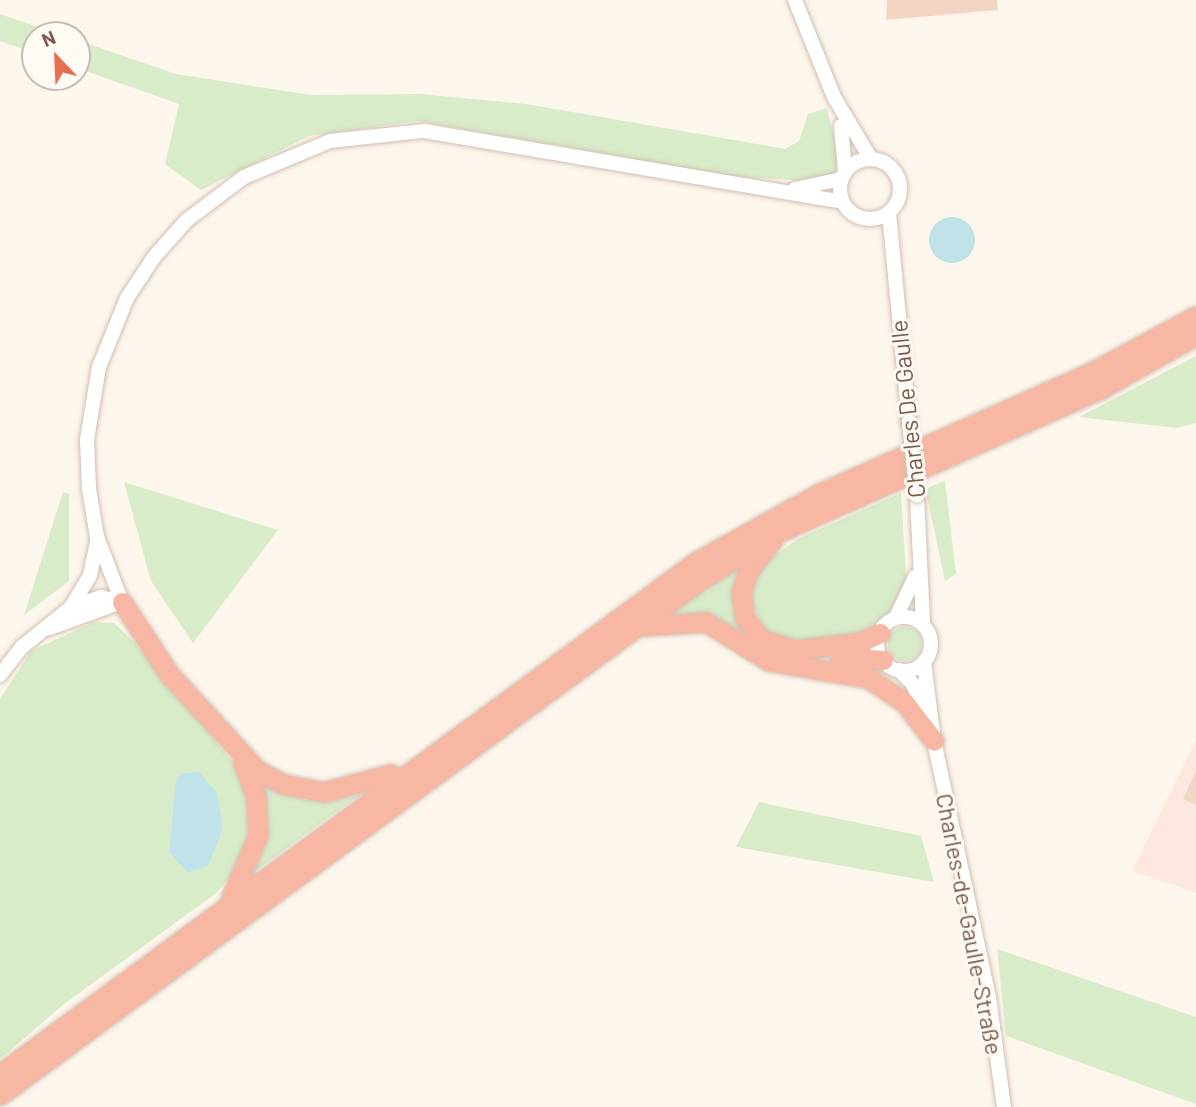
<!DOCTYPE html>
<html>
<head>
<meta charset="utf-8">
<style>
	body { margin:0 }
	#map { position:relative; width:1196px; height:1107px; overflow:hidden; background:#fdf6ec; font-family:Barlow,sans-serif }
	div>[style] { position:absolute }
	.commercial>* { inset:0; background:#fde8e0 }
	.green>* { inset:0; background:#d8ecc9 }
	.round { border-radius:50% }
	.water>* { inset:0; background:#bfe3e8 }
	.building>* { inset:0; background:#f3d5c3 }
	.roads { filter:drop-shadow(0 0 2px #d1beb0) drop-shadow(0 0 2px #d1beb0) }
	.minor>* { height:14px; margin:-7px; padding:0 7px; transform-origin:7px; border-radius:7px; background:#fff }
	.minor>.ring { margin:-7px; padding:0; box-sizing:content-box; background:none; border:14px solid #fff; border-radius:50% }
	.highway>* { height:19px; margin:-9.5px; padding:0 9.5px; transform-origin:9.5px; border-radius:9.5px; background:#f7b7a3 }
	.bridges { filter:drop-shadow(0 0 2px #d1beb0) drop-shadow(0 0 2px #d1beb0) }
	.minor-bridge>* { height:14px; margin:-7px; padding:0 7px; transform-origin:7px; border-radius:7px; background:#fff }
	span { translate:-50% -50%; white-space:nowrap; text-align:center; line-height:1.15; -webkit-text-stroke:6px #fffaf3; paint-order:stroke }
	.street-label { font-size:24px; color:#7a5c4d }
	.north { position:absolute; left:21px; top:21px; width:70px; height:70px; box-sizing:border-box; background:#fffaf3; border:2px solid #cabbb1; border-radius:50%; rotate:337deg; font-size:19px; font-weight:700; line-height:28px; text-align:center; color:#7a5c4d }
	.north::after { content:''; display:block; margin:auto; width:24px; height:32px; background:#e76f51; clip-path:polygon(50% 0,100% 100%,50% 72%,0 100%) }
</style>
</head>
<body>
<div id="map">
	<div class="commercial">
		<i style="clip-path:polygon(1196px 740px,1196px 893px,1132px 871px)"></i>
	</div>
	<div class="green">
		<i style="clip-path:polygon(0 14px,61px 35px,35px 35px,35px 53px,0 41px)"></i>
		<i style="clip-path:polygon(77px 40px,176px 74px,311px 95px,419px 94px,526px 104px,785px 149px,799px 141px,808px 114px,827px 108px,840px 164px,834px 174px,810px 181px,739px 177px,417px 121px,309px 136px,201px 190px,165px 164px,179px 104px,77px 68px)"></i>
		<i style="clip-path:polygon(1196px 356px,1196px 423px,1177px 428px,1079px 417px)"></i>
		<i style="clip-path:polygon(945px 481px,956px 574px,945px 581px,927px 496px,929px 487px)"></i>
		<i style="clip-path:polygon(124px 482px,278px 530px,193px 643px,151px 581px)"></i>
		<i style="clip-path:polygon(63px 492px,69px 494px,69px 581px,24px 615px)"></i>
		<i style="clip-path:polygon(901px 493px,907px 592px,897px 608px,859px 634px,794px 641px,765px 632px,748px 594px,760px 566px,798px 539px)"></i>
		<i style="clip-path:polygon(741px 564px,749px 640px,718px 618px,668px 611px)"></i>
		<i style="clip-path:polygon(94px 622px,114px 623px,132px 640px,231px 760px,251px 794px,253px 833px,242px 863px,215px 894px,64px 1004px,0 1059px,0 699px,31px 651px)"></i>
		<i class="round" style="left:888px;top:627px;width:34px;height:34px"></i>
		<i style="clip-path:polygon(263px 785px,304px 800px,358px 796px,254px 872px,268px 825px)"></i>
		<i style="clip-path:polygon(759px 802px,921px 836px,934px 882px,736px 847px)"></i>
		<i style="clip-path:polygon(997px 949px,1196px 1017px,1196px 1104px,1006px 1036px)"></i>
	</div>
	<div class="water">
		<i class="round" style="left:929px;top:217px;width:46px;height:46px"></i>
		<i style="clip-path:polygon(199px 772px,217px 793px,223px 828px,208px 866px,188px 873px,169px 852px,176px 781px,181px 773px)"></i>
	</div>
	<div class="building">
		<i style="clip-path:polygon(997px 0,998px 10px,886px 20px,887px 0)"></i>
		<i style="clip-path:polygon(1196px 771px,1196px 805px,1183px 799px)"></i>
	</div>
	<div class="roads">
		<div class="minor">
			<i style="left:795px;top:0;width:105px;rotate:68.1deg"></i>
			<i style="left:834px;top:97px;width:72px;rotate:59.2deg"></i>
			<i style="left:841px;top:126px;width:45px;rotate:84.9deg"></i>
			<i class="ring" style="left:840px;top:159px;width:46px;height:46px"></i>
			<i style="left:795px;top:189px;width:47px;rotate:-12.3deg"></i>
			<i style="left:889px;top:213px;width:210px;rotate:84.5deg"></i>
			<i style="left:917px;top:496px;width:129px;rotate:87.3deg"></i>
			<i style="left:122px;top:602px;width:70px;rotate:-111deg"></i>
			<i style="left:97px;top:537px;width:49px;rotate:-99.5deg"></i>
			<i style="left:89px;top:489px;width:49px;rotate:-92.3deg"></i>
			<i style="left:87px;top:440px;width:74px;rotate:-80.7deg"></i>
			<i style="left:99px;top:367px;width:74px;rotate:-67.9deg"></i>
			<i style="left:127px;top:298px;width:49px;rotate:-56.6deg"></i>
			<i style="left:154px;top:257px;width:50px;rotate:-48.3deg"></i>
			<i style="left:187px;top:220px;width:71px;rotate:-37deg"></i>
			<i style="left:244px;top:177px;width:93px;rotate:-22.7deg"></i>
			<i style="left:330px;top:141px;width:95px;rotate:-6.1deg"></i>
			<i style="left:424px;top:131px;width:424px;rotate:9.6deg"></i>
			<i style="left:71px;top:607px;width:37px;rotate:-59deg"></i>
			<i style="left:90px;top:575px;width:34px;rotate:-78deg"></i>
			<i class="ring" style="left:877px;top:617px;width:40px;height:40px"></i>
			<i style="left:895px;top:619px;width:47px;rotate:-64.5deg"></i>
			<i style="left:50px;top:628px;width:77px;rotate:-19.9deg"></i>
			<i style="left:924px;top:662px;width:80px;rotate:82.8deg"></i>
			<i style="left:934px;top:741px;width:263px;rotate:77.9deg"></i>
			<i style="left:989px;top:998px;width:110px;rotate:82.2deg"></i>
			<i style="left:899px;top:670px;width:20px;rotate:45deg"></i>
			<i style="left:913px;top:684px;width:28px;rotate:69deg"></i>
			<i style="left:0;top:675px;width:36px;rotate:-52deg"></i>
			<i style="left:22px;top:647px;width:62px;rotate:-39.1deg"></i>
			<i style="left:70px;top:608px;width:33px;rotate:-20deg"></i>
			<i style="left:101px;top:597px;width:22px;rotate:13deg"></i>
		</div>
		<div class="highway">
			<i style="left:772px;top:541px;width:36px;rotate:129deg"></i>
			<i style="left:749px;top:569px;width:25px;rotate:108deg"></i>
			<i style="left:741px;top:593px;width:25px;rotate:81deg"></i>
			<i style="left:745px;top:618px;width:26px;rotate:53deg"></i>
			<i style="left:761px;top:639px;width:36px;rotate:18deg"></i>
			<i style="left:795px;top:650px;width:65px;rotate:-7deg"></i>
			<i style="left:860px;top:642px;width:22px;rotate:-24deg"></i>
			<i style="left:122px;top:602px;width:86px;rotate:56.9deg"></i>
			<i style="left:169px;top:674px;width:132px;rotate:47.5deg"></i>
			<i style="left:258px;top:771px;width:28px;rotate:27deg"></i>
			<i style="left:283px;top:784px;width:42px;rotate:11deg"></i>
			<i style="left:324px;top:792px;width:69px;rotate:-15deg"></i>
			<i style="left:639px;top:626px;width:67px;rotate:-3.4deg"></i>
			<i style="left:706px;top:622px;width:74px;rotate:31.8deg"></i>
			<i style="left:769px;top:661px;width:100px;rotate:9.7deg"></i>
			<i style="left:868px;top:678px;width:43px;rotate:33.7deg"></i>
			<i style="left:904px;top:702px;width:49px;rotate:52.4deg"></i>
			<i style="left:840px;top:657px;width:43px;rotate:4deg"></i>
			<i style="left:231px;top:898px;width:69px;rotate:-66.8deg"></i>
			<i style="left:258px;top:835px;width:39px;rotate:-93deg"></i>
			<i style="left:256px;top:796px;width:36px;rotate:-111deg"></i>
			<i style="left:0;top:1074px;width:864px;rotate:-36.34deg"></i>
			<i style="left:696px;top:562px;width:140px;rotate:-29.1deg"></i>
			<i style="left:818px;top:494px;width:300px;rotate:-24deg"></i>
			<i style="left:1092px;top:372px;width:118px;rotate:-28.3deg"></i>
			<i style="left:0;top:1095px;width:869px;rotate:-36.34deg"></i>
			<i style="left:700px;top:580px;width:92px;rotate:-31.3deg"></i>
			<i style="left:779px;top:532px;width:354px;rotate:-24deg"></i>
			<i style="left:1102px;top:388px;width:108px;rotate:-29.4deg"></i>
		</div>
	</div>
	<div class="bridges">
		<div class="minor-bridge">
			<i style="left:909px;top:422px;width:74px;rotate:83.8deg"></i>
		</div>
	</div>
	<div class="street-label">
		<span style="left:907px;top:409px;rotate:-96deg">Charles De Gaulle</span>
		<span style="left:970px;top:924px;rotate:79deg">Charles-de-Gaulle-Straße</span>
	</div>
	<div class="north">N</div>
</div>
</body>
</html>
